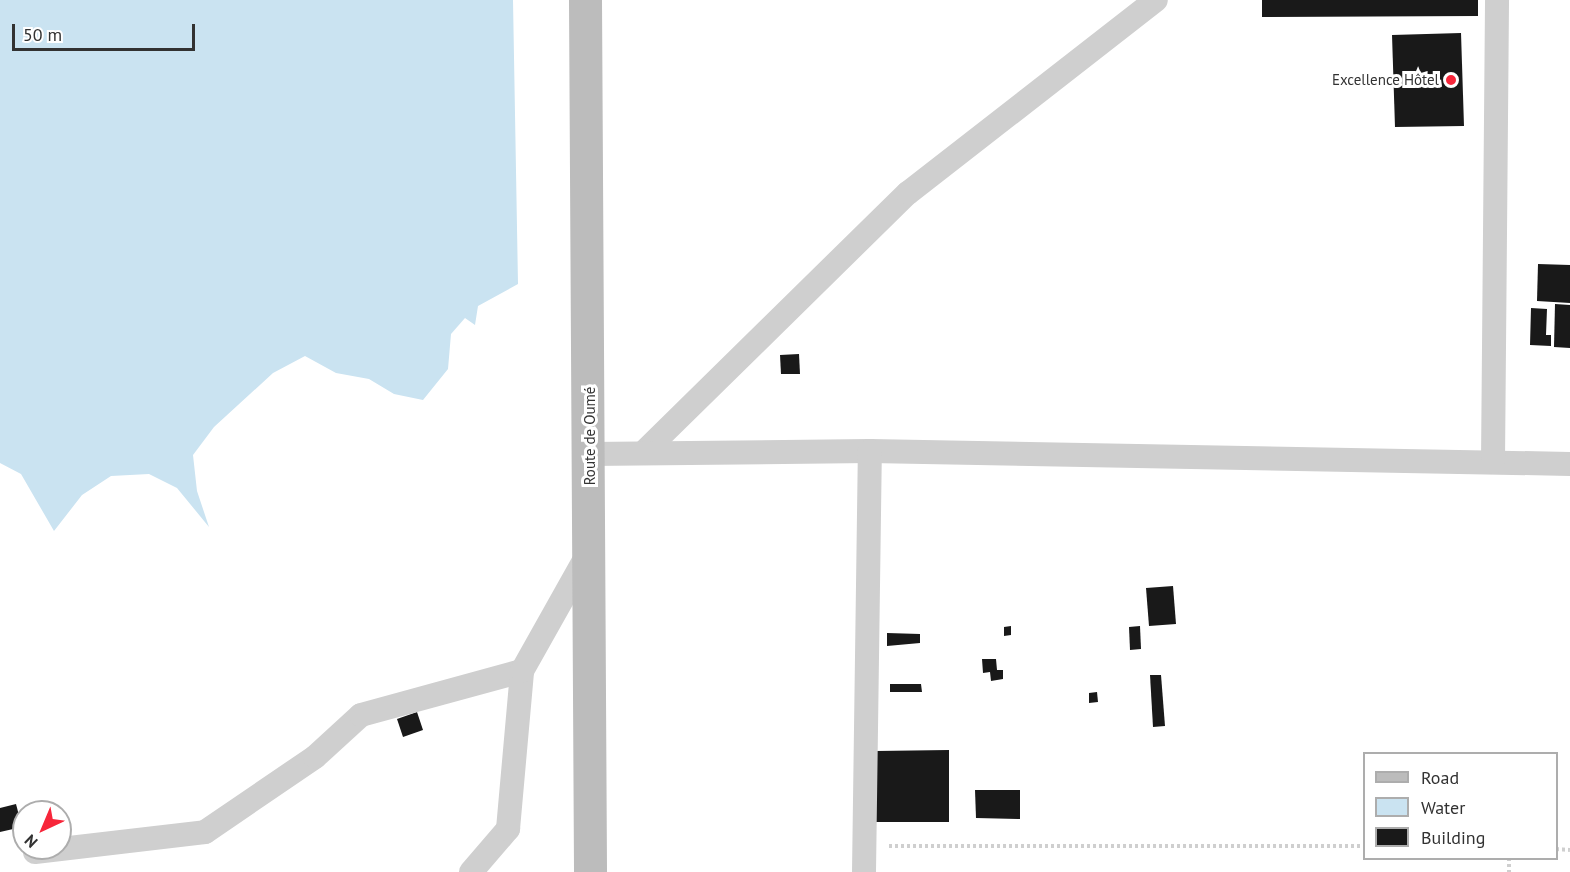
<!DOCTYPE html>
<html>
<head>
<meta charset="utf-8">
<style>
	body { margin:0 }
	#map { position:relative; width:1570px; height:872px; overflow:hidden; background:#fff; font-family:"PT Sans",sans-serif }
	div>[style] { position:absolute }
	.water>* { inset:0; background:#cae3f1 }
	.building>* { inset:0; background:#191919 }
	.path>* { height:4px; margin-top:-2px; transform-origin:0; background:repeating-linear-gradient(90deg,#cfcfcf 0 3px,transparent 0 6px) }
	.street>* { height:24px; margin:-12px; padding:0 12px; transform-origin:12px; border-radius:12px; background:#cfcfcf }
	.secondary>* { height:33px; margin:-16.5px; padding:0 16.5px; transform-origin:16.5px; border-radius:16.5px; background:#bcbcbc }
	.dots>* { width:16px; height:16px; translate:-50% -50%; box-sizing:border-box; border:3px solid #fff; border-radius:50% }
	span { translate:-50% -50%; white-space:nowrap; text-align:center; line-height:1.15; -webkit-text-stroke:6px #fff; paint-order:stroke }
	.poi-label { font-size:15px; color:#323232 }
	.right { translate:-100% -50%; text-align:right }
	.street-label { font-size:15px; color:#323232 }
	.legend { position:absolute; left:1363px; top:752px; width:195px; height:108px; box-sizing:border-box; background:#fff; border:2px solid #adadad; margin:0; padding:8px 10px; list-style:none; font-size:18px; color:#323232 }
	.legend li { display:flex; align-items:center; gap:12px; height:30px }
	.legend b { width:30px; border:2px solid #adadad }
	.north { position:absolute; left:12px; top:800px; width:60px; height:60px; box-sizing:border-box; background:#fff; border:2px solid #adadad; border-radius:50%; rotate:224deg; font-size:16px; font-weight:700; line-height:24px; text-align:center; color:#323232 }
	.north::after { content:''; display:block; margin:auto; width:21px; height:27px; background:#f7263a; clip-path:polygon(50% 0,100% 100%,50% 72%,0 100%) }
	.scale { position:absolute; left:12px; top:24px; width:183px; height:27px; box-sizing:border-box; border:3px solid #323232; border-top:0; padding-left:8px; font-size:18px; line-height:21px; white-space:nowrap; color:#323232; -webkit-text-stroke:4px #fff; paint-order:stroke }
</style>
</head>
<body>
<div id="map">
	<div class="water">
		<i style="clip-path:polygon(0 0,513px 0,518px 284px,478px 306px,475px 325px,465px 318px,451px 334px,448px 369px,423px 400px,394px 394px,369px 379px,336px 373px,305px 356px,273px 373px,214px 427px,193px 455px,197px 491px,209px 527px,177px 488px,149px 474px,111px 476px,82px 495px,54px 531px,21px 474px,0 463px)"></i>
	</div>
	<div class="building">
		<i style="clip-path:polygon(1262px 0,1478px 0,1478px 16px,1262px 17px)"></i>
		<i style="clip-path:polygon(1461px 33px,1464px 126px,1395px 127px,1392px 35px)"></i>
		<i style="clip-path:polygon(1538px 264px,1570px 265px,1570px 303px,1537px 301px)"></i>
		<i style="clip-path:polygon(1555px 304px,1570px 305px,1570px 348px,1554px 347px)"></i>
		<i style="clip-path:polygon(1531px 308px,1547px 309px,1546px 335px,1551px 335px,1551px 346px,1530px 345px)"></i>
		<i style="clip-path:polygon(799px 354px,800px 374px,781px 374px,780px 355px)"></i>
		<i style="clip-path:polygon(1173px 586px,1176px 624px,1149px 626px,1146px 588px)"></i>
		<i style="clip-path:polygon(1011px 626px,1011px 635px,1004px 636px,1004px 627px)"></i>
		<i style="clip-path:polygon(1140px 626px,1141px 649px,1130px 650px,1129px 627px)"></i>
		<i style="clip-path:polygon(887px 633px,920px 634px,920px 643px,887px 646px)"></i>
		<i style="clip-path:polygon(982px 659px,996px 659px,997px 670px,1003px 670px,1003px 679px,991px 681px,990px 672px,983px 673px)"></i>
		<i style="clip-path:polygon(1150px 675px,1161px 675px,1165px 726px,1153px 727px)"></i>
		<i style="clip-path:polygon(890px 684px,921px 684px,922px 692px,890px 692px)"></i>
		<i style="clip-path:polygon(1097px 692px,1098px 702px,1089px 703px,1089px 693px)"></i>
		<i style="clip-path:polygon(417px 712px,423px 730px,403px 737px,397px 719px)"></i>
		<i style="clip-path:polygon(949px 750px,949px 822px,876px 822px,876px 751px)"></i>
		<i style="clip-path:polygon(975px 790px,1020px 790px,1020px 819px,976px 818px)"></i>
		<i style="clip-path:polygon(16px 804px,22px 827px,0 832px,0 808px)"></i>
	</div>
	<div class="path">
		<i style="left:889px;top:846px;width:475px"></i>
		<i style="left:1556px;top:849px;width:14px;rotate:4deg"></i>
		<i style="left:1509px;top:858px;width:14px;rotate:90deg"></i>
	</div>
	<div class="street">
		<i style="left:643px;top:453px;width:371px;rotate:-44.5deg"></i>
		<i style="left:908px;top:193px;width:314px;rotate:-37.9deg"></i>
		<i style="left:590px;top:454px;width:280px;rotate:-0.6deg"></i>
		<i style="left:870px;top:451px;width:700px;rotate:1.06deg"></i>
		<i style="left:1493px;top:462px;width:462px;rotate:-89.5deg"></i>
		<i style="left:35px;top:852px;width:171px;rotate:-6.7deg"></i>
		<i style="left:205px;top:832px;width:133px;rotate:-34.3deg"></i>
		<i style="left:315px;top:757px;width:62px;rotate:-42.4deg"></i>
		<i style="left:361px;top:715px;width:167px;rotate:-15.3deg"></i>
		<i style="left:471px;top:872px;width:57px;rotate:-49.3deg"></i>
		<i style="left:508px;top:829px;width:159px;rotate:-84.9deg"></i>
		<i style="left:522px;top:671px;width:133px;rotate:-60.7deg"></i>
		<i style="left:864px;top:872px;width:421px;rotate:-89.2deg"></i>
	</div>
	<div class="secondary">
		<i style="left:585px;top:0;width:872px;rotate:89.67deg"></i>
	</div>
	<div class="dots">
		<i style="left:1451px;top:80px;background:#f7263a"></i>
	</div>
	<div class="poi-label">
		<span class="right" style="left:1439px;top:80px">Excellence Hôtel</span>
	</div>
	<div class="street-label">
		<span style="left:590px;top:436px;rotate:-90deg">Route de Oumé</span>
	</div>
	<ul class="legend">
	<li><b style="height:8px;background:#bcbcbc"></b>Road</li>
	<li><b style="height:16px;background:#cae3f1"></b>Water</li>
	<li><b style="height:16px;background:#191919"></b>Building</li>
	</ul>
	<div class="north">N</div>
	<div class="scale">50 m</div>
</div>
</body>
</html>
